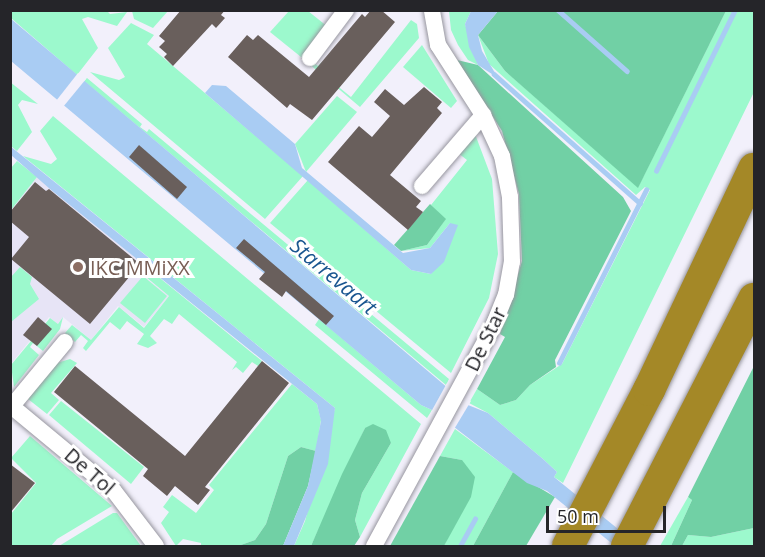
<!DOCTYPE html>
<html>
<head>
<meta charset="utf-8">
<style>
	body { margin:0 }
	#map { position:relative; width:765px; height:557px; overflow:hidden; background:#f2f0fb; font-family:"Open Sans",sans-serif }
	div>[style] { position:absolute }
	.built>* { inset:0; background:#e7e4f6 }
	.green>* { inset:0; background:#9cf9cd }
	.forest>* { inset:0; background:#71d0a5 }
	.water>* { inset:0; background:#a9ccf3 }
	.pier>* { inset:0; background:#f2f0fb }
	.stream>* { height:4.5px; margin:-2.25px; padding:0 2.25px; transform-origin:2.25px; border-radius:2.25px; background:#a9ccf3 }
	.building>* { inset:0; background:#695f5c }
	.roads { filter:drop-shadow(0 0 2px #97969f) drop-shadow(0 0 2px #97969f) }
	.street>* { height:16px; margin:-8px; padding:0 8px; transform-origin:8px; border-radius:8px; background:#fff }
	.highway>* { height:32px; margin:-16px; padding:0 16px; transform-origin:16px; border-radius:16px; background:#a48827 }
	.dots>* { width:16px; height:16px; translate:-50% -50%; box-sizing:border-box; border:3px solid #fff; border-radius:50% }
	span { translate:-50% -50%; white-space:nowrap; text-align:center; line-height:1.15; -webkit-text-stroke:6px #fff; paint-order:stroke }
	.education-label { font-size:20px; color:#785e54 }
	.left { translate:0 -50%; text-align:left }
	.street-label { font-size:20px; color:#252529 }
	.water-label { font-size:21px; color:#1a5690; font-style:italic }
	.frame { position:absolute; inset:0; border:12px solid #252529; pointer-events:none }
	.scale { position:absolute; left:546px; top:506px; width:120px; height:27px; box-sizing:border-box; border:3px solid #252529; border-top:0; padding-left:8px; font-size:18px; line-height:21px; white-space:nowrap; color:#252529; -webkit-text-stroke:4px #fff; paint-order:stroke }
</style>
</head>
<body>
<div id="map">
	<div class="built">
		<i style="clip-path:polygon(37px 177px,142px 263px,149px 271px,145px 277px,169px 296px,144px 327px,118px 306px,91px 340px,63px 317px,58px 324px,49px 317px,11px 364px,11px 210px)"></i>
	</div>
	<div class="green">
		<i style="clip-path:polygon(11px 10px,106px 10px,110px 14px,127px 12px,117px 26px,88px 17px,82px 19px,98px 48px,77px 75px,11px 18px)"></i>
		<i style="clip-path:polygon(132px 11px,132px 10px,168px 11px,153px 28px,134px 19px)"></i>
		<i style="clip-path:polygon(289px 11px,308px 11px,328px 27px,306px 61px,270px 32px)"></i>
		<i style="clip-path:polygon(449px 11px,471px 11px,465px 24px,478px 65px,468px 60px,458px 45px,451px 30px)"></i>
		<i style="clip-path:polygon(726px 11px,754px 11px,754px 92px,563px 483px,554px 477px,557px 472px,543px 459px,488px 413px,469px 403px,477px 389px,500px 405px,516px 400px,530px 385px,562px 364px,650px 190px,645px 187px,636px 195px,489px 64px,478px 35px,505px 71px,638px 187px)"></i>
		<i style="clip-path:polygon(411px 20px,417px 24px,419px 38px,360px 107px,308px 63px,311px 60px,318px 66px,322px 62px,319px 71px,351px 97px)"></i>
		<i style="clip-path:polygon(131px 23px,154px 35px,147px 44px,303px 176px,265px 219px,90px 72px,119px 80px,125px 77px,108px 48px)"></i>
		<i style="clip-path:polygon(422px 45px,457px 101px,451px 108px,403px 67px)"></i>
		<i style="clip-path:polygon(87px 78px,142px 124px,140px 127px,147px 132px,149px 129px,449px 379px,446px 385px,84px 81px)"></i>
		<i style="clip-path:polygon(10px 82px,38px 104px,22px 100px,18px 105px,32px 132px,17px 151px,11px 146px)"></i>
		<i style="clip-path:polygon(337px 96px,357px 112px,306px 172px,295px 144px)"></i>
		<i style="clip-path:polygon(53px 116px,421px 424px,360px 537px,355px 520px,362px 493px,391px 443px,365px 428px,311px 546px,294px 546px,305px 521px,335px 408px,23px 156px,51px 164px,57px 159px,40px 131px)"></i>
		<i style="clip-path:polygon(475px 134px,492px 179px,498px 254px,489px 298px,451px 373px,270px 223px,308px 180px,411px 270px,431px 274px,450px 223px,430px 248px,401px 251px,427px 245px,445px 220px,431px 205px,467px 160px,458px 153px)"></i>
		<i style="clip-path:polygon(17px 161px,37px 177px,11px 210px,11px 168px)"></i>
		<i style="clip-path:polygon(20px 267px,32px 277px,30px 284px,39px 299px,11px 322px,11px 277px)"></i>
		<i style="clip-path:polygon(150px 270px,262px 361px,258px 366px,252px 362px,243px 373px,236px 367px,232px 370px,237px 362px,179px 314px,172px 324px,164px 319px,150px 336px,157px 343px,148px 348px,137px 344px,144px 334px,127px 321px,120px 330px,110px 322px,86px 351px,83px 348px,88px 341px,81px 335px,75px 342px,65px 333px,72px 325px,91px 340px,119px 307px,144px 328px,169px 296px,146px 277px)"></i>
		<i style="clip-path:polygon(143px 276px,167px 296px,145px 323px,120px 303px)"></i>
		<i style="clip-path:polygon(63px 317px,60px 329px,43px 351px,33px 343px,30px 347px,39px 355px,14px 387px,11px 365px,50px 318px,58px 324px)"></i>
		<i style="clip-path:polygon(319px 319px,421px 405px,432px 410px,427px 418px,315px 325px)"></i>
		<i style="clip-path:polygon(70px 359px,77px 363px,51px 393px,59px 400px,47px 414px,28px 399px,57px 363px)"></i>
		<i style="clip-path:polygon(292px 384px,317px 404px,321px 420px,316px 451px,301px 447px,288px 456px,266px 524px,255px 540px,238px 546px,201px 546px,201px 543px,183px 539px,176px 546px,161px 523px,169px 512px,163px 507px,172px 495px,196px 513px,214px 490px,209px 485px)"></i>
		<i style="clip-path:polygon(61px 401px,144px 467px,131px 484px,49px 415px)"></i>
		<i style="clip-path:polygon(455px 429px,513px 472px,473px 546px,444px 546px,456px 521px,462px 460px,440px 456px)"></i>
		<i style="clip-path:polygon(30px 436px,112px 506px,57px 539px,51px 546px,11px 546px,11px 514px,36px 483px,11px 458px)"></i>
		<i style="clip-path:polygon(688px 497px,692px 500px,671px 546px,660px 546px)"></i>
		<i style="clip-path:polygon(113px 513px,117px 513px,141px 546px,59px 546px)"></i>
		<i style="clip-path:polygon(754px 528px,754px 546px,682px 546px,688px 535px,711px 537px)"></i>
	</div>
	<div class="forest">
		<i style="clip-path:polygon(498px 11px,726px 11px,638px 188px,505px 71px,478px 35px)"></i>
		<i style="clip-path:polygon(457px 60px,478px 65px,623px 197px,631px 211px,555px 360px,556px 367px,530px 385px,516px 400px,500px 405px,477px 389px,505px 337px,500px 334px,522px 261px,519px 194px,502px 131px)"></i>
		<i style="clip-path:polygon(430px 204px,446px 219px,427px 245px,401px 251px,394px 245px)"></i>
		<i style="clip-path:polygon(754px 366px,754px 528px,711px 537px,688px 535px,682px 546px,671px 546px,692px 500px,688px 497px)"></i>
		<i style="clip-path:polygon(373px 424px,386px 430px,391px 443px,362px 493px,355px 520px,360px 537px,354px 546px,311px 546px,342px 474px,365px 428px)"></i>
		<i style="clip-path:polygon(301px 447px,316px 451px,308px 486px,283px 546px,238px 546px,255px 540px,266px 524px,288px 456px)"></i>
		<i style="clip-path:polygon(440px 456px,462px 460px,475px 477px,471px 497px,444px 546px,390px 546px)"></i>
		<i style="clip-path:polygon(513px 472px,555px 497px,526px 546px,473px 546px)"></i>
	</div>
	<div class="water">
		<i style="clip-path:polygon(471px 11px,498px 11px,478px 35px,482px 51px,498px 78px,478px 65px,469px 47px,465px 24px)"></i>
		<i style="clip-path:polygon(10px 18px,468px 405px,488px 413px,543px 459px,557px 472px,554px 477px,639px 546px,615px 546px,547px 491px,527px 483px,432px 410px,421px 405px,11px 61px)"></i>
		<i style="clip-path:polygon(212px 85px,226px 86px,295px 144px,302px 168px,403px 253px,430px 248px,450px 223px,458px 225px,444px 262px,431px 274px,411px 270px,205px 93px)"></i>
		<i style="clip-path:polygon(10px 146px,335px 408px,328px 464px,294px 546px,283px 546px,308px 486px,321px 421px,317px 404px,50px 189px,11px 155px)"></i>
	</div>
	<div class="pier">
		<i style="clip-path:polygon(78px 73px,86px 79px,63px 107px,56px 101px)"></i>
		<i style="clip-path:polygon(447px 383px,471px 401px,453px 431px,431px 412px)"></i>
	</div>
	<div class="stream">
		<i style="left:558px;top:10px;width:92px;rotate:41.5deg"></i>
		<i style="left:494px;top:74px;width:195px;rotate:41.5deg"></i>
		<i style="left:656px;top:171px;width:179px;rotate:-63.9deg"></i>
		<i style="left:559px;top:363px;width:194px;rotate:-63.3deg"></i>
		<i style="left:460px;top:546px;width:31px;rotate:-61deg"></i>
	</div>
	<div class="building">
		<i style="clip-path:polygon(181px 10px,225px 10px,221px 15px,225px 18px,216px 28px,212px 24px,173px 66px,164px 57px,167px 54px,159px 47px,165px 41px,159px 36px)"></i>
		<i style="clip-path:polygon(371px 10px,381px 10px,395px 22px,312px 120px,290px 104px,287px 108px,228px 57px,247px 35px,253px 40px,258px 35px,309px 77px,362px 14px,365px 17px)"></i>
		<i style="clip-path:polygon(424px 87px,442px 102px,437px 108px,442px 113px,390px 175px,421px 201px,416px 207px,423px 212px,408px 230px,328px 162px,359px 126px,372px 137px,390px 116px,374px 102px,385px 89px,404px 105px)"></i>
		<i style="clip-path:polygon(139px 145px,187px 187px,177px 199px,129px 157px)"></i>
		<i style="clip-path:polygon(35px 182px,46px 191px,49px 189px,140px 264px,90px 324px,11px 259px,29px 237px,10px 221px,10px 212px)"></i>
		<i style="clip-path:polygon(244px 239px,334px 316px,326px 325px,286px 291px,282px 297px,259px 279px,265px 272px,236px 248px)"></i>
		<i style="clip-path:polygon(38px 317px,52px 329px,37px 346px,23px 335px)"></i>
		<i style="clip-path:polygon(262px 361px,289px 383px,205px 487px,210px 490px,198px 505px,175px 486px,167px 496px,143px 476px,148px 469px,54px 392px,75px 366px,185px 456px)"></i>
		<i style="clip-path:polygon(10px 464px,35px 483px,10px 513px)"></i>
	</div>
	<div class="roads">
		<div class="street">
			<i style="left:310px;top:58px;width:60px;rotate:-53.1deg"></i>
			<i style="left:422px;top:186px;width:94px;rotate:-49.3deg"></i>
			<i style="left:10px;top:405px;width:135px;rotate:39.6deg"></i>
			<i style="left:114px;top:491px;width:69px;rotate:52.6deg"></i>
			<i style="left:12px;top:406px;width:83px;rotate:-50.4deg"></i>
			<i style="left:374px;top:546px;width:247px;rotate:-61.5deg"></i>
			<i style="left:492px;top:329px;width:37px;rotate:-68deg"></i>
			<i style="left:506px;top:295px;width:34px;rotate:-80deg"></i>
			<i style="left:512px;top:262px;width:65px;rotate:-91.8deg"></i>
			<i style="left:510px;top:197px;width:42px;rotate:-101deg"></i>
			<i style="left:502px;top:156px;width:45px;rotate:-114.9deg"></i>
			<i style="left:483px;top:115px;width:83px;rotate:-122.7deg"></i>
			<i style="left:438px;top:45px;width:36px;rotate:-100deg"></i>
		</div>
		<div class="highway">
			<i style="left:568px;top:546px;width:176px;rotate:-62.6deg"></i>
			<i style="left:649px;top:390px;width:245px;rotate:-64.6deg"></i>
			<i style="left:627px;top:546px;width:278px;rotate:-62.8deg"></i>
		</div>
	</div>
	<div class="dots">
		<i style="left:78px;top:267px;background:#8d6e63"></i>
	</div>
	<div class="education-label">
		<span class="left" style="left:90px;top:267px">IKC MMiXX</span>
	</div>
	<div class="street-label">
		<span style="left:485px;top:339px;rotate:-64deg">De Star</span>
		<span style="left:90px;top:471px;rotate:41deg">De Tol</span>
	</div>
	<div class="water-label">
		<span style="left:334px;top:276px;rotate:40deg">Starrevaart</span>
	</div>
	<div class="frame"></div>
	<div class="scale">50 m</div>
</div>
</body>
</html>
